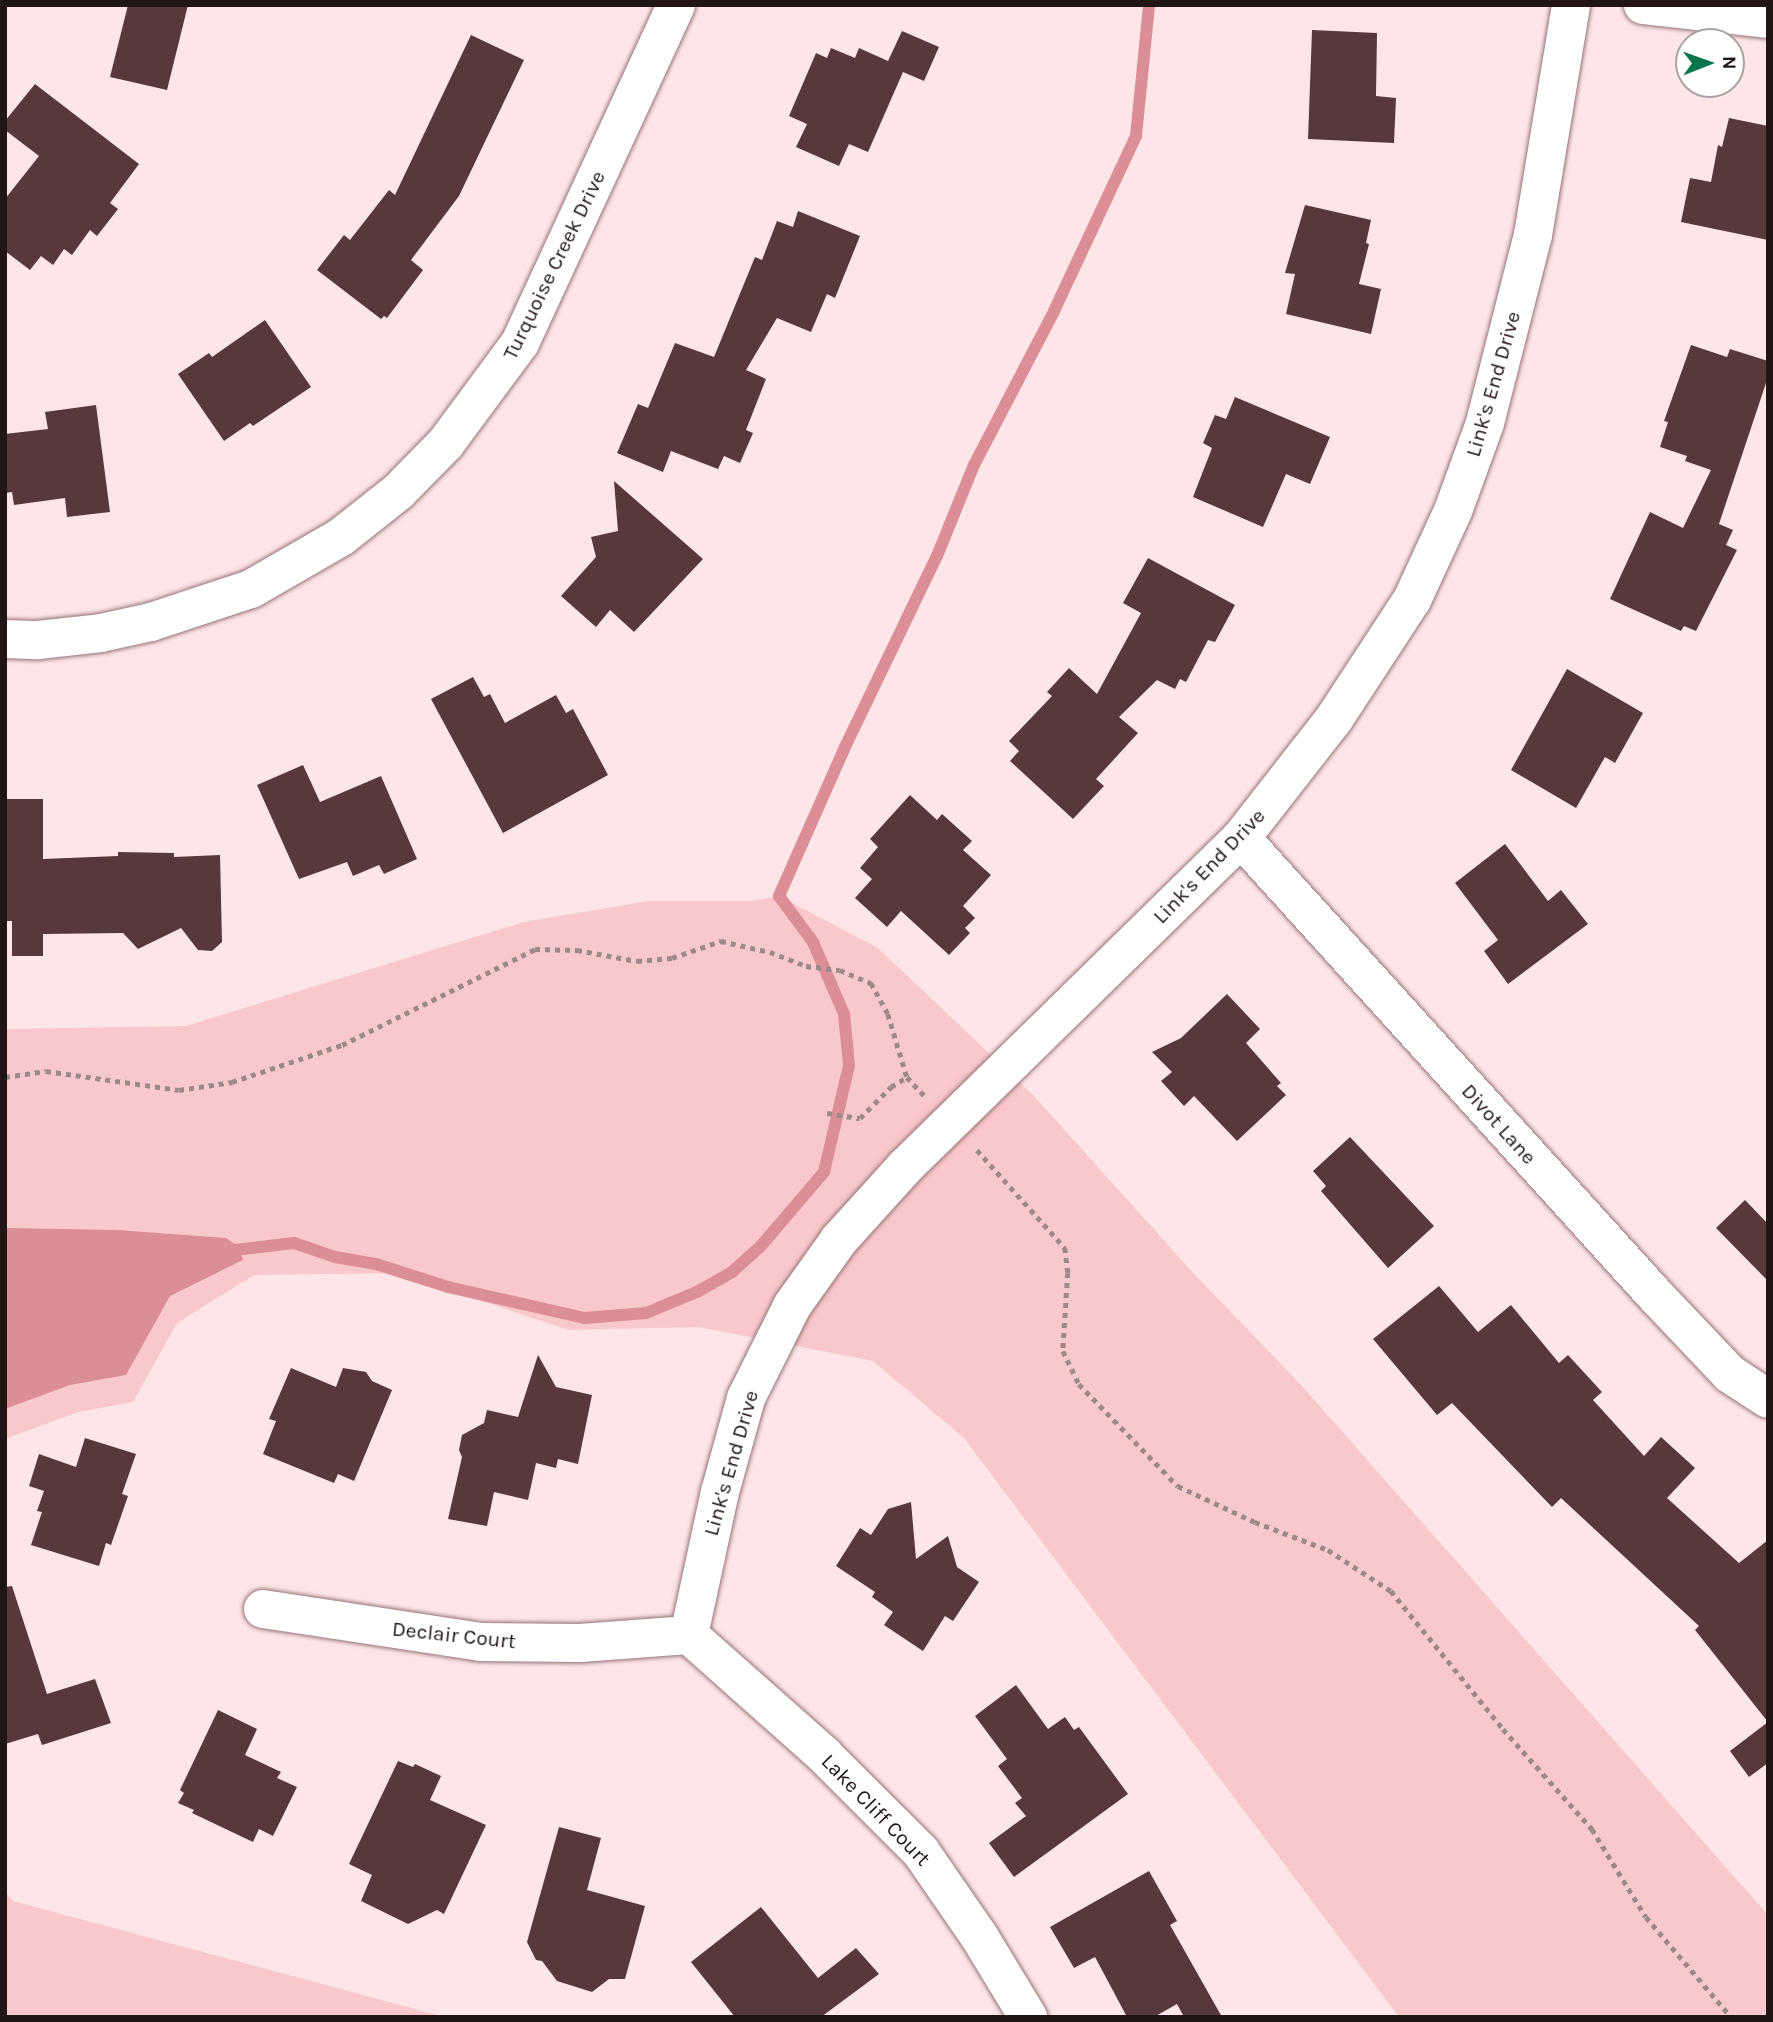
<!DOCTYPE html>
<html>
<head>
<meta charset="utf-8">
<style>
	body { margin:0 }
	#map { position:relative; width:1773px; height:2022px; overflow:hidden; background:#fee6e8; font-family:Karla,sans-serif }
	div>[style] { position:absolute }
	.green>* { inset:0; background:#f9c8cc }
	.water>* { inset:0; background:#dc8e96 }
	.stream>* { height:12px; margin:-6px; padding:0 6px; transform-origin:6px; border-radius:6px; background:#dc8e96 }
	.building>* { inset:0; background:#57383b }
	.path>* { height:4.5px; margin-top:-2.25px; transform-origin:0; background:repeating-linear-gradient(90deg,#9c898a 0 5px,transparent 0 10px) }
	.roads { filter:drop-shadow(0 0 2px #967477) drop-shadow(0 0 2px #967477) }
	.minor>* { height:38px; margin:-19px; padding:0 19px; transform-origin:19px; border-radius:19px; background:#fff }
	span { translate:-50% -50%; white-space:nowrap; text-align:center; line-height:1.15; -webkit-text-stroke:7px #fff; paint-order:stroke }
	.street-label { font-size:21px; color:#221516 }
	.frame { position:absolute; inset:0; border:7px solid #221516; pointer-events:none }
	.north { position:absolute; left:1675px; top:28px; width:70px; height:70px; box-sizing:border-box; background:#fff; border:2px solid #a7a1a2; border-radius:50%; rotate:89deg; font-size:19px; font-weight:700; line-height:28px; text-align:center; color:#221516 }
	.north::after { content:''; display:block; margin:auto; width:24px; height:32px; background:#07754e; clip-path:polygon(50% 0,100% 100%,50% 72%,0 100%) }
</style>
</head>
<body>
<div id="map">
	<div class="green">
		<i style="clip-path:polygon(779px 896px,878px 948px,1034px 1096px,1196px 1276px,1302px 1386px,1768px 1915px,1768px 2017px,1399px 2017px,964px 1438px,873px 1361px,699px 1327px,569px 1330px,398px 1273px,254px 1275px,177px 1323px,133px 1402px,78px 1412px,5px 1439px,5px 1029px,186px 1026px,524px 922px,649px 901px,752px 901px)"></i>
		<i style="clip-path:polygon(5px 1892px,13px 1901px,445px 2017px,5px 2017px)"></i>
	</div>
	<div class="water">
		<i style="clip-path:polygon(5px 1228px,118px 1230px,226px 1238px,239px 1247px,243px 1260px,170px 1296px,126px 1375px,70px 1385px,5px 1409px)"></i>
	</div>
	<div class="stream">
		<i style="left:226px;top:1251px;width:68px;rotate:-6.7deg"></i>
		<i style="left:294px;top:1243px;width:43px;rotate:18.9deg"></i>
		<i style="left:335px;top:1257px;width:42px;rotate:9.7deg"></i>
		<i style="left:376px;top:1264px;width:76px;rotate:17.7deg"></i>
		<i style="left:448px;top:1287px;width:140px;rotate:12.8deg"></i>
		<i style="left:585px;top:1318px;width:61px;rotate:-4.7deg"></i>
		<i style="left:646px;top:1313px;width:55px;rotate:-22.4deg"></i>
		<i style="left:697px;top:1292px;width:40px;rotate:-29.7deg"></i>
		<i style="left:732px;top:1272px;width:38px;rotate:-42deg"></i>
		<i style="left:760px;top:1247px;width:99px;rotate:-49.5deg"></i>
		<i style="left:824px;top:1172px;width:110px;rotate:-76.8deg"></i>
		<i style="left:849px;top:1065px;width:51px;rotate:-95.6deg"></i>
		<i style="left:844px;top:1014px;width:78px;rotate:-113.3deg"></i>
		<i style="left:813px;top:942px;width:57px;rotate:-126.5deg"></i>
		<i style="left:779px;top:896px;width:163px;rotate:-66.1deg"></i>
		<i style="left:845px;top:747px;width:212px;rotate:-64.3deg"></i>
		<i style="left:937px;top:556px;width:98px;rotate:-67.9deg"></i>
		<i style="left:974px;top:465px;width:174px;rotate:-62.5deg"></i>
		<i style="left:1054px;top:311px;width:193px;rotate:-64.9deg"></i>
		<i style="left:1136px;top:136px;width:132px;rotate:-84.3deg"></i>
	</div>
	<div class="building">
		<i style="clip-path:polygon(128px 5px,188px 5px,167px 90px,110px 77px)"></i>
		<i style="clip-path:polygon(1312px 30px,1377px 33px,1376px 96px,1396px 98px,1394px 143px,1308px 139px)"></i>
		<i style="clip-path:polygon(902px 31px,939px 47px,924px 81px,903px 72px,868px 152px,849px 144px,839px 166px,796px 147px,807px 124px,789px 116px,816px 53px,827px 58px,831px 48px,855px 58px,859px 48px,888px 61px)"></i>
		<i style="clip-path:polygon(471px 35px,524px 60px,459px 196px,411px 260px,423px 270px,387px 318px,384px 316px,381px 319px,317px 270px,344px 235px,350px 240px,389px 190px,395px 195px)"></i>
		<i style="clip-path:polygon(35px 84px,139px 164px,110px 203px,118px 209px,97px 236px,90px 230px,72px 255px,64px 249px,53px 265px,41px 256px,30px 270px,5px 251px,5px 199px,39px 156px,5px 130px,5px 121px)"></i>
		<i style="clip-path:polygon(1729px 118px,1768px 126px,1768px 240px,1681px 222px,1690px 178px,1711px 182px,1718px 145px,1722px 147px)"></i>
		<i style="clip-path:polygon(1305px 205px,1371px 220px,1366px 243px,1369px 244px,1359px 284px,1381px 289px,1371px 334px,1286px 314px,1295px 274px,1285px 273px)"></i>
		<i style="clip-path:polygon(798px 211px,860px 236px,835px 298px,827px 294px,811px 332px,777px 318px,746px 370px,766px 379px,746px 430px,753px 433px,740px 463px,724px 456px,718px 469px,671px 451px,663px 472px,617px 453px,638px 404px,648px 408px,675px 343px,714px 357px,755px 257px,762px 260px,777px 221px,793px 227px)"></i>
		<i style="clip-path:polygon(265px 320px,311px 387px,253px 426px,250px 423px,224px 441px,178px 374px,209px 353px,212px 357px)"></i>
		<i style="clip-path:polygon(1691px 345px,1727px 357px,1730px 349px,1768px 361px,1768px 377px,1719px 524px,1733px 530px,1726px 545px,1737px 550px,1696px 631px,1684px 626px,1681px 631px,1610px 599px,1650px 512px,1683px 528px,1711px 470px,1685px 461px,1687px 456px,1660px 447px,1668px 422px,1664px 421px)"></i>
		<i style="clip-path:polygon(1235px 397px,1330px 437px,1310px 484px,1286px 474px,1263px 527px,1193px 497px,1212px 448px,1203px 443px,1215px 415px,1226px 419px)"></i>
		<i style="clip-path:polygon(96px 405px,110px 512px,67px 517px,65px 498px,14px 505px,12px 492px,5px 493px,5px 434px,48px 429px,45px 412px)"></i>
		<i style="clip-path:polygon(614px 481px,703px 559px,634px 632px,610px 610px,596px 627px,561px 596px,596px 557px,591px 537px,618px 531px)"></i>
		<i style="clip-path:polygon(1148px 558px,1235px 605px,1215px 642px,1208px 640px,1186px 682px,1180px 679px,1175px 689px,1157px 680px,1119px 717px,1138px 733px,1096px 779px,1104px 786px,1073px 819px,1010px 761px,1019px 751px,1009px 741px,1052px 696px,1047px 692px,1069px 668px,1097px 694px,1141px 613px,1123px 603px)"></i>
		<i style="clip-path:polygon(1567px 669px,1643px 713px,1615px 763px,1605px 757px,1576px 808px,1511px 770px)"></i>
		<i style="clip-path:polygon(473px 677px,484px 697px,490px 694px,505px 723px,556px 695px,566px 713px,573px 709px,608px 775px,503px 833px,431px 699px)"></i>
		<i style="clip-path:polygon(303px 765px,320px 802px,381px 776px,417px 859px,384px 874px,379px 865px,353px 876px,347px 862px,299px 879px,257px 785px)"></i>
		<i style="clip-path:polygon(910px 795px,937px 820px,942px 814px,972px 841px,963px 850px,991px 875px,963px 906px,975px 918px,965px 928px,970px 933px,949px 955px,901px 911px,887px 927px,855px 898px,872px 879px,860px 868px,878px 847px,870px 839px)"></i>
		<i style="clip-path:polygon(5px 799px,43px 799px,43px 859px,118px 856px,118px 852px,174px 853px,174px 857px,220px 855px,222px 942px,212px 951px,198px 950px,181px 928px,138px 949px,123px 933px,43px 934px,43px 956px,12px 956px,12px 921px,5px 921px)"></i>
		<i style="clip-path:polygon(1505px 844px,1548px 901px,1561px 890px,1588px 924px,1508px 984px,1484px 951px,1498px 940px,1455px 883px)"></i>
		<i style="clip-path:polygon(1227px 994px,1260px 1029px,1246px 1043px,1281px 1083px,1277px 1086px,1286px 1095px,1237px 1141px,1194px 1096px,1184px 1106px,1161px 1081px,1172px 1072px,1152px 1052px,1181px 1038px)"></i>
		<i style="clip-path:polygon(1350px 1137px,1434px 1226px,1388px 1268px,1321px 1191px,1326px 1186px,1313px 1171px)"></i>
		<i style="clip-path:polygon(1745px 1200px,1768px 1224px,1768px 1281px,1716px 1228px)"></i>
		<i style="clip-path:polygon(1439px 1286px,1478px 1332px,1511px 1305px,1559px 1363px,1568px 1355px,1602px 1392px,1593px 1400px,1644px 1456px,1661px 1437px,1695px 1468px,1667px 1498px,1739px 1563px,1768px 1540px,1768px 1722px,1695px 1630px,1699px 1626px,1561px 1498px,1552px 1507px,1452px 1403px,1437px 1415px,1373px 1339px)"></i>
		<i style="clip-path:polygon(538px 1355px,556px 1387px,592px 1395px,578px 1464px,558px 1459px,556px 1468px,536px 1463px,528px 1500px,494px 1492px,487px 1526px,448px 1519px,462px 1457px,459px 1450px,462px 1435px,484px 1423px,487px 1410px,518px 1417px)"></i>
		<i style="clip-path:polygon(291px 1368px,336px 1387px,343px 1368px,366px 1372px,372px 1381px,392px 1390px,354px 1481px,338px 1474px,334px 1483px,263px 1454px,276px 1421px,269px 1419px)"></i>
		<i style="clip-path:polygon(85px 1438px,136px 1454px,122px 1494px,128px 1496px,111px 1545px,106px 1543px,99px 1566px,31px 1545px,42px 1512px,37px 1511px,44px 1491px,29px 1486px,39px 1454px,76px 1467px)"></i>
		<i style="clip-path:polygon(911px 1502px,916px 1559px,948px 1536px,957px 1567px,979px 1582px,953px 1621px,945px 1616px,923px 1651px,884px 1625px,893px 1612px,872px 1597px,875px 1592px,836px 1566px,860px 1528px,871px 1535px,888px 1509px)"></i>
		<i style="clip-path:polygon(12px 1586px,47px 1694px,95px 1679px,111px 1723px,42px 1745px,38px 1734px,5px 1744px,5px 1587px)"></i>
		<i style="clip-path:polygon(1016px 1685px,1048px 1729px,1065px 1717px,1074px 1730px,1079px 1727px,1128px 1794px,1014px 1877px,989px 1843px,1026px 1816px,1015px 1803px,1022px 1798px,998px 1766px,1007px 1759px,975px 1716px)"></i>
		<i style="clip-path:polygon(218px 1710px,257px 1729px,245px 1755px,281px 1772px,277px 1778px,297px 1787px,273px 1836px,259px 1829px,253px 1842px,192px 1813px,194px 1810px,178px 1803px,184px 1793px,180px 1790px)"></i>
		<i style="clip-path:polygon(1768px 1722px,1768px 1763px,1749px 1777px,1730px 1751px)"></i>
		<i style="clip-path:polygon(398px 1761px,413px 1767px,415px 1764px,441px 1776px,430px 1800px,486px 1825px,444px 1914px,437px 1910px,408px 1924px,361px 1901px,372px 1875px,349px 1864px)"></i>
		<i style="clip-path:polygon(559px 1827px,601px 1838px,587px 1890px,645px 1906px,625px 1979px,609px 1979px,592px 1992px,557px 1981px,542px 1961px,536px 1960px,527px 1942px)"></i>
		<i style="clip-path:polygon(1149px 1871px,1177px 1921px,1170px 1925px,1222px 2017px,1184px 2017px,1177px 2004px,1154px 2017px,1127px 2017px,1095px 1957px,1074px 1968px,1050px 1927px)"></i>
		<i style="clip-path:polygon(761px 1907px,818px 1978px,856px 1948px,879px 1974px,821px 2017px,735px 2017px,691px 1962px)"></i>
	</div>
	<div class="path">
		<i style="left:5px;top:1077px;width:41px;rotate:-8.3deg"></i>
		<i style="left:46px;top:1071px;width:134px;rotate:8.1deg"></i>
		<i style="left:179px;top:1090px;width:54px;rotate:-8.6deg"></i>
		<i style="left:232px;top:1082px;width:116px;rotate:-18.6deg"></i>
		<i style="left:342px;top:1045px;width:216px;rotate:-26.4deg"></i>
		<i style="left:535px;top:949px;width:42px;rotate:1.4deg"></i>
		<i style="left:577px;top:950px;width:61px;rotate:10.4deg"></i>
		<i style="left:637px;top:961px;width:35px;rotate:-5deg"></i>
		<i style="left:672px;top:958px;width:52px;rotate:-19.1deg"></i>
		<i style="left:721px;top:941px;width:50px;rotate:12.7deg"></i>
		<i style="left:770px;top:952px;width:39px;rotate:21deg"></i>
		<i style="left:806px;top:966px;width:34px;rotate:7deg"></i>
		<i style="left:840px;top:970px;width:34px;rotate:23deg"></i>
		<i style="left:871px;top:983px;width:35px;rotate:61deg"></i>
		<i style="left:888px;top:1014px;width:66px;rotate:73.2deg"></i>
		<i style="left:907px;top:1077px;width:26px;rotate:47deg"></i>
		<i style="left:827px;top:1113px;width:33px;rotate:9deg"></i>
		<i style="left:860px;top:1118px;width:44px;rotate:-45deg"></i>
		<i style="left:891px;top:1087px;width:19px;rotate:-32deg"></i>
		<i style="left:977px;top:1150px;width:132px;rotate:48.1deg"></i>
		<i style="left:1065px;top:1248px;width:25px;rotate:83deg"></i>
		<i style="left:1068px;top:1273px;width:78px;rotate:93.7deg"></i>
		<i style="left:1063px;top:1351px;width:37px;rotate:64deg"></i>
		<i style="left:1079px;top:1384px;width:142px;rotate:45.9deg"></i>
		<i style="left:1178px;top:1486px;width:85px;rotate:25.1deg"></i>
		<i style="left:1255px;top:1522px;width:78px;rotate:21deg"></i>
		<i style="left:1328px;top:1550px;width:75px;rotate:33.1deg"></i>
		<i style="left:1391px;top:1591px;width:178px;rotate:50.9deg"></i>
		<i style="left:1503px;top:1729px;width:134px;rotate:48.3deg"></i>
		<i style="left:1592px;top:1829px;width:103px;rotate:58.5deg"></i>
		<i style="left:1646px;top:1917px;width:131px;rotate:49.6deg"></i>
	</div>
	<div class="roads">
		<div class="minor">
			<i style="left:1643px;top:5px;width:126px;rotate:6.4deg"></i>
			<i style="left:5px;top:639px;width:33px;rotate:2deg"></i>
			<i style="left:38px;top:640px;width:63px;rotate:-6.3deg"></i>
			<i style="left:101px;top:633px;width:51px;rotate:-12.4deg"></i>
			<i style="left:151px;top:622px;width:105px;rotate:-18.3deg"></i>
			<i style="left:251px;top:589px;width:104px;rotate:-30deg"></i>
			<i style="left:341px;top:537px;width:74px;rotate:-38.4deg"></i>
			<i style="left:399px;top:491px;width:67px;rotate:-45.6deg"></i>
			<i style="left:446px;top:443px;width:124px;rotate:-53.5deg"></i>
			<i style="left:520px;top:343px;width:372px;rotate:-65.2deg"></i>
			<i style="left:1241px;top:838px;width:617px;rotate:47.83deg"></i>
			<i style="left:1655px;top:1295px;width:109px;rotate:46.5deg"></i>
			<i style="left:1730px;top:1374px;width:45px;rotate:33.3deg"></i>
			<i style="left:263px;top:1609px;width:219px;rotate:8.6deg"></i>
			<i style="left:480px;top:1642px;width:100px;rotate:0.6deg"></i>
			<i style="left:580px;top:1643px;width:109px;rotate:-4.2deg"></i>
			<i style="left:689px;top:1635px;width:146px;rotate:-77.8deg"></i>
			<i style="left:720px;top:1492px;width:98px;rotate:-74.5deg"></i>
			<i style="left:746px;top:1398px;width:103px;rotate:-63.4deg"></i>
			<i style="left:792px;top:1306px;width:81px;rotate:-54.5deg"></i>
			<i style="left:839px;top:1240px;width:98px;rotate:-47.9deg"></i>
			<i style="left:905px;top:1167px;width:470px;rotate:-44.4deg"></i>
			<i style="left:1241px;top:838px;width:151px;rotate:-52deg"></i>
			<i style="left:1334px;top:719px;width:142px;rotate:-56.8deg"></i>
			<i style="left:1412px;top:600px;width:98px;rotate:-65.3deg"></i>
			<i style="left:1453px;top:511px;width:94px;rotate:-70deg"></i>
			<i style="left:1485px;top:423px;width:194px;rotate:-75.7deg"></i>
			<i style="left:1533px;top:235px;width:233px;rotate:-80.6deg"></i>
			<i style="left:689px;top:1635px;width:181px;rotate:41.6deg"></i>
			<i style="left:824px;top:1755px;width:137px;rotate:45deg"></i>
			<i style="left:921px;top:1852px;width:102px;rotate:55.4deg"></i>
			<i style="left:979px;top:1936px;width:95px;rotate:58.8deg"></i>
		</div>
	</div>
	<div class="street-label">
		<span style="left:554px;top:265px;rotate:-64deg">Turquoise Creek Drive</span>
		<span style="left:1493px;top:384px;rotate:-74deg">Link's End Drive</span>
		<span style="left:1209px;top:866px;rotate:-46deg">Link's End Drive</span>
		<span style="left:1499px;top:1124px;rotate:48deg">Divot Lane</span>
		<span style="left:731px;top:1463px;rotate:-74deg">Link's End Drive</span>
		<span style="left:454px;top:1635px;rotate:6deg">Declair Court</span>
		<span style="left:876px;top:1810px;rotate:46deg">Lake Cliff Court</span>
	</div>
	<div class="frame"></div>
	<div class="north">N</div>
</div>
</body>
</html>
